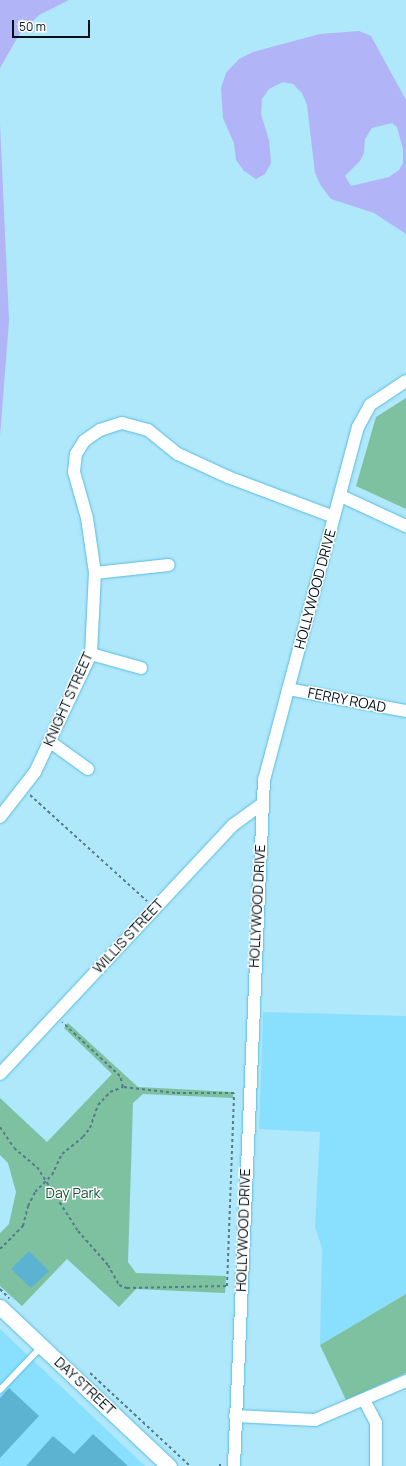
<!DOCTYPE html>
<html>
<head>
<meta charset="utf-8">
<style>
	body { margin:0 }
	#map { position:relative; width:406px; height:1466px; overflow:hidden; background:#afe7fb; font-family:Manrope,sans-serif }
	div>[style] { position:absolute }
	.built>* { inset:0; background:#89e0fe }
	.green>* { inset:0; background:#7dc1a0 }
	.water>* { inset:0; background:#b1b4f6 }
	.building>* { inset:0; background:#5cb3d1 }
	.path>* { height:2px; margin-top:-1px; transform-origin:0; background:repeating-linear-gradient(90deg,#567a87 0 3px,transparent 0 6px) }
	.roads { filter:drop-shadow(0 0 1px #55bcde) drop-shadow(0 0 1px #55bcde) }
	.service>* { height:6px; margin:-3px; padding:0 3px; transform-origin:3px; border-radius:3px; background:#fff }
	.minor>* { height:12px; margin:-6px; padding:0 6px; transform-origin:6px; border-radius:6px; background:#fff }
	.tertiary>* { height:15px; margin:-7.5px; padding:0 7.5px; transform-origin:7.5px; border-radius:7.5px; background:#fff }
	span { translate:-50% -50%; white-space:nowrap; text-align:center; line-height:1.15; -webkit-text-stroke:3px #fefefe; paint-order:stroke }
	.street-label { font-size:14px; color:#001118 }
	.park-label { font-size:14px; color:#135138 }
	.scale { position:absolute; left:12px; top:20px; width:78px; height:18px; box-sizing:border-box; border:2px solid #001118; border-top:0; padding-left:5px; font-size:12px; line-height:14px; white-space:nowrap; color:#001118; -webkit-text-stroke:3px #fefefe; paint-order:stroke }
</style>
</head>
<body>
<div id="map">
	<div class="built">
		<i style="clip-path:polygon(263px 1012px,406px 1016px,406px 1294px,320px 1345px,322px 1248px,315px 1227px,320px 1132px,259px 1129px)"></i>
		<i style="clip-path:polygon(0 1329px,145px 1466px,0 1466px)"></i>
	</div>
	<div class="green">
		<i style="clip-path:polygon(406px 398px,406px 509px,356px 486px,376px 417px)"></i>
		<i style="clip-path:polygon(68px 1023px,138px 1087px,233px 1092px,233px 1098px,143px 1094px,133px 1103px,128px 1262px,136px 1273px,226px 1276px,225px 1293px,136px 1289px,119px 1307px,67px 1259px,22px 1306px,0 1286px,0 1233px,9px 1224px,16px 1192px,8px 1163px,0 1155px,0 1098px,47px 1142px,112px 1074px,64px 1028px)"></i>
		<i style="clip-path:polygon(406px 1294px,406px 1373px,346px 1400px,320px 1345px)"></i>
	</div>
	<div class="water">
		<i style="clip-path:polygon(0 0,69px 0,39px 15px,20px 33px,0 68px)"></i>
		<i style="clip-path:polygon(evenodd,359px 31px,371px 36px,406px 100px,406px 234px,374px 213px,331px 199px,321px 186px,315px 173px,307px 105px,302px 93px,293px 84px,283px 82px,269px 89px,262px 99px,261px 114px,269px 140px,271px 163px,265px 174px,256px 179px,244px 171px,236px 160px,234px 143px,223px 118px,221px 88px,226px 73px,239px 59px,253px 52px,320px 34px,359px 31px,392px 123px,397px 127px,403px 149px,403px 163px,399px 170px,389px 177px,351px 186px,345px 176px,360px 161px,364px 153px,365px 139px,372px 128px,392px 123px)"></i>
		<i style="clip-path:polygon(0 124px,9px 321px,0 436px)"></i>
	</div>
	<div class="building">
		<i style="clip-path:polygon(29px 1251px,49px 1271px,31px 1288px,11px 1269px)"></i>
		<i style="clip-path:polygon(9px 1388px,39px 1416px,0 1458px,0 1398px)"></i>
		<i style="clip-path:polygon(93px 1434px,128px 1466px,26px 1466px,53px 1436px,74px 1454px)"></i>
	</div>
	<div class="path">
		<i style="left:30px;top:795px;width:158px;rotate:42.2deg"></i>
		<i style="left:0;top:1127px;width:25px;rotate:56deg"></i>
		<i style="left:14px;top:1148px;width:30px;rotate:40deg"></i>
		<i style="left:37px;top:1167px;width:76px;rotate:57.4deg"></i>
		<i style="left:78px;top:1231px;width:45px;rotate:48.6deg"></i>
		<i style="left:108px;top:1265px;width:23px;rotate:61deg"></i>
		<i style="left:119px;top:1285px;width:9px;rotate:21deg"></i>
		<i style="left:127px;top:1288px;width:100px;rotate:-1.1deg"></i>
		<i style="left:227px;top:1286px;width:193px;rotate:-87.9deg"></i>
		<i style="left:234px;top:1093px;width:59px;rotate:180deg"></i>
		<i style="left:175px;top:1093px;width:52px;rotate:-173.4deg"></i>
		<i style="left:123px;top:1087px;width:11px;rotate:-105deg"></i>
		<i style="left:120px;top:1076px;width:79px;rotate:-137deg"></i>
		<i style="left:0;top:1249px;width:33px;rotate:-45deg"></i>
		<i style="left:23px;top:1226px;width:21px;rotate:-76deg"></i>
		<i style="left:28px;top:1206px;width:16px;rotate:-63deg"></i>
		<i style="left:35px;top:1192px;width:24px;rotate:-45deg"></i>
		<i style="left:52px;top:1175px;width:23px;rotate:-65deg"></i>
		<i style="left:62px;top:1154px;width:27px;rotate:-39deg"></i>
		<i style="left:83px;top:1137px;width:11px;rotate:-52deg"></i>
		<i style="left:90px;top:1128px;width:24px;rotate:-71deg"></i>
		<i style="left:98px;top:1105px;width:18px;rotate:-47deg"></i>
		<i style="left:110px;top:1092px;width:14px;rotate:-21deg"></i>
		<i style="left:0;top:1289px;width:13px;rotate:45deg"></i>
		<i style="left:90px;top:1373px;width:137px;rotate:42.9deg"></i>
		<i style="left:220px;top:1466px;width:2px;rotate:-90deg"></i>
	</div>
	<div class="roads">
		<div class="service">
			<i style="left:0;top:1390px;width:61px;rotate:-46.3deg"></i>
		</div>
		<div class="minor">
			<i style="left:341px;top:496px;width:72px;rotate:24.8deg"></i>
			<i style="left:95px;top:573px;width:74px;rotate:-6.2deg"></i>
			<i style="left:91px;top:654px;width:52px;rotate:15.6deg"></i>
			<i style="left:288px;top:689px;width:120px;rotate:10.6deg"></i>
			<i style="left:49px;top:741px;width:48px;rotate:35.7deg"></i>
			<i style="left:0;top:817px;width:57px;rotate:-52.1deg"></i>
			<i style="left:35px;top:772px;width:131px;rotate:-64.6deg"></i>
			<i style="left:91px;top:654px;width:81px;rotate:-87.2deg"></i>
			<i style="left:95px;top:573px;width:56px;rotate:-98.3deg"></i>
			<i style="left:87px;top:518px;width:48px;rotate:-105.8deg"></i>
			<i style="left:74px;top:472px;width:18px;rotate:-84deg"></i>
			<i style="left:76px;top:454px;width:15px;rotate:-58deg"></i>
			<i style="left:84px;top:441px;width:19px;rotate:-35deg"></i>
			<i style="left:100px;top:430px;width:23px;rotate:-18deg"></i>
			<i style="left:122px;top:423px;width:27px;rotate:15deg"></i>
			<i style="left:148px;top:430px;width:38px;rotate:39deg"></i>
			<i style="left:178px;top:454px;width:55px;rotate:24.7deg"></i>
			<i style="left:228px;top:477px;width:113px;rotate:20.7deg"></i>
			<i style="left:0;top:1074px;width:341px;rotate:-46.9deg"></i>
			<i style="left:233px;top:825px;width:34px;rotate:-36deg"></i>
			<i style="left:364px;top:1400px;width:26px;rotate:62deg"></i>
			<i style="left:376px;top:1423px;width:43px;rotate:90deg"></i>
			<i style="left:235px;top:1416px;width:80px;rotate:2.9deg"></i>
			<i style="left:315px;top:1420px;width:99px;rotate:-23.2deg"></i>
			<i style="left:234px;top:1466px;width:687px;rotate:-87.5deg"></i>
			<i style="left:264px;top:780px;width:365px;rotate:-75.1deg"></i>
			<i style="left:358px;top:427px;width:25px;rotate:-61deg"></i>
			<i style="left:370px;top:405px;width:43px;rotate:-33.7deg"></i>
		</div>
		<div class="tertiary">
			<i style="left:0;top:1307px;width:232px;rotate:43.3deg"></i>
		</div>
	</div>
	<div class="street-label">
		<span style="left:315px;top:589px;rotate:-75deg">HOLLYWOOD DRIVE</span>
		<span style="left:68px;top:699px;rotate:-66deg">KNIGHT STREET</span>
		<span style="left:347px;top:700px;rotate:11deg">FERRY ROAD</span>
		<span style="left:257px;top:906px;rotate:-87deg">HOLLYWOOD DRIVE</span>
		<span style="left:128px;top:936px;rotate:-47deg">WILLIS STREET</span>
		<span style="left:243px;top:1230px;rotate:-88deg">HOLLYWOOD DRIVE</span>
		<span style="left:85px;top:1386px;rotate:43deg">DAY STREET</span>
	</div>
	<div class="park-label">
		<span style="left:73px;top:1193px">Day Park</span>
	</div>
	<div class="scale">50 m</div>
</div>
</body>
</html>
